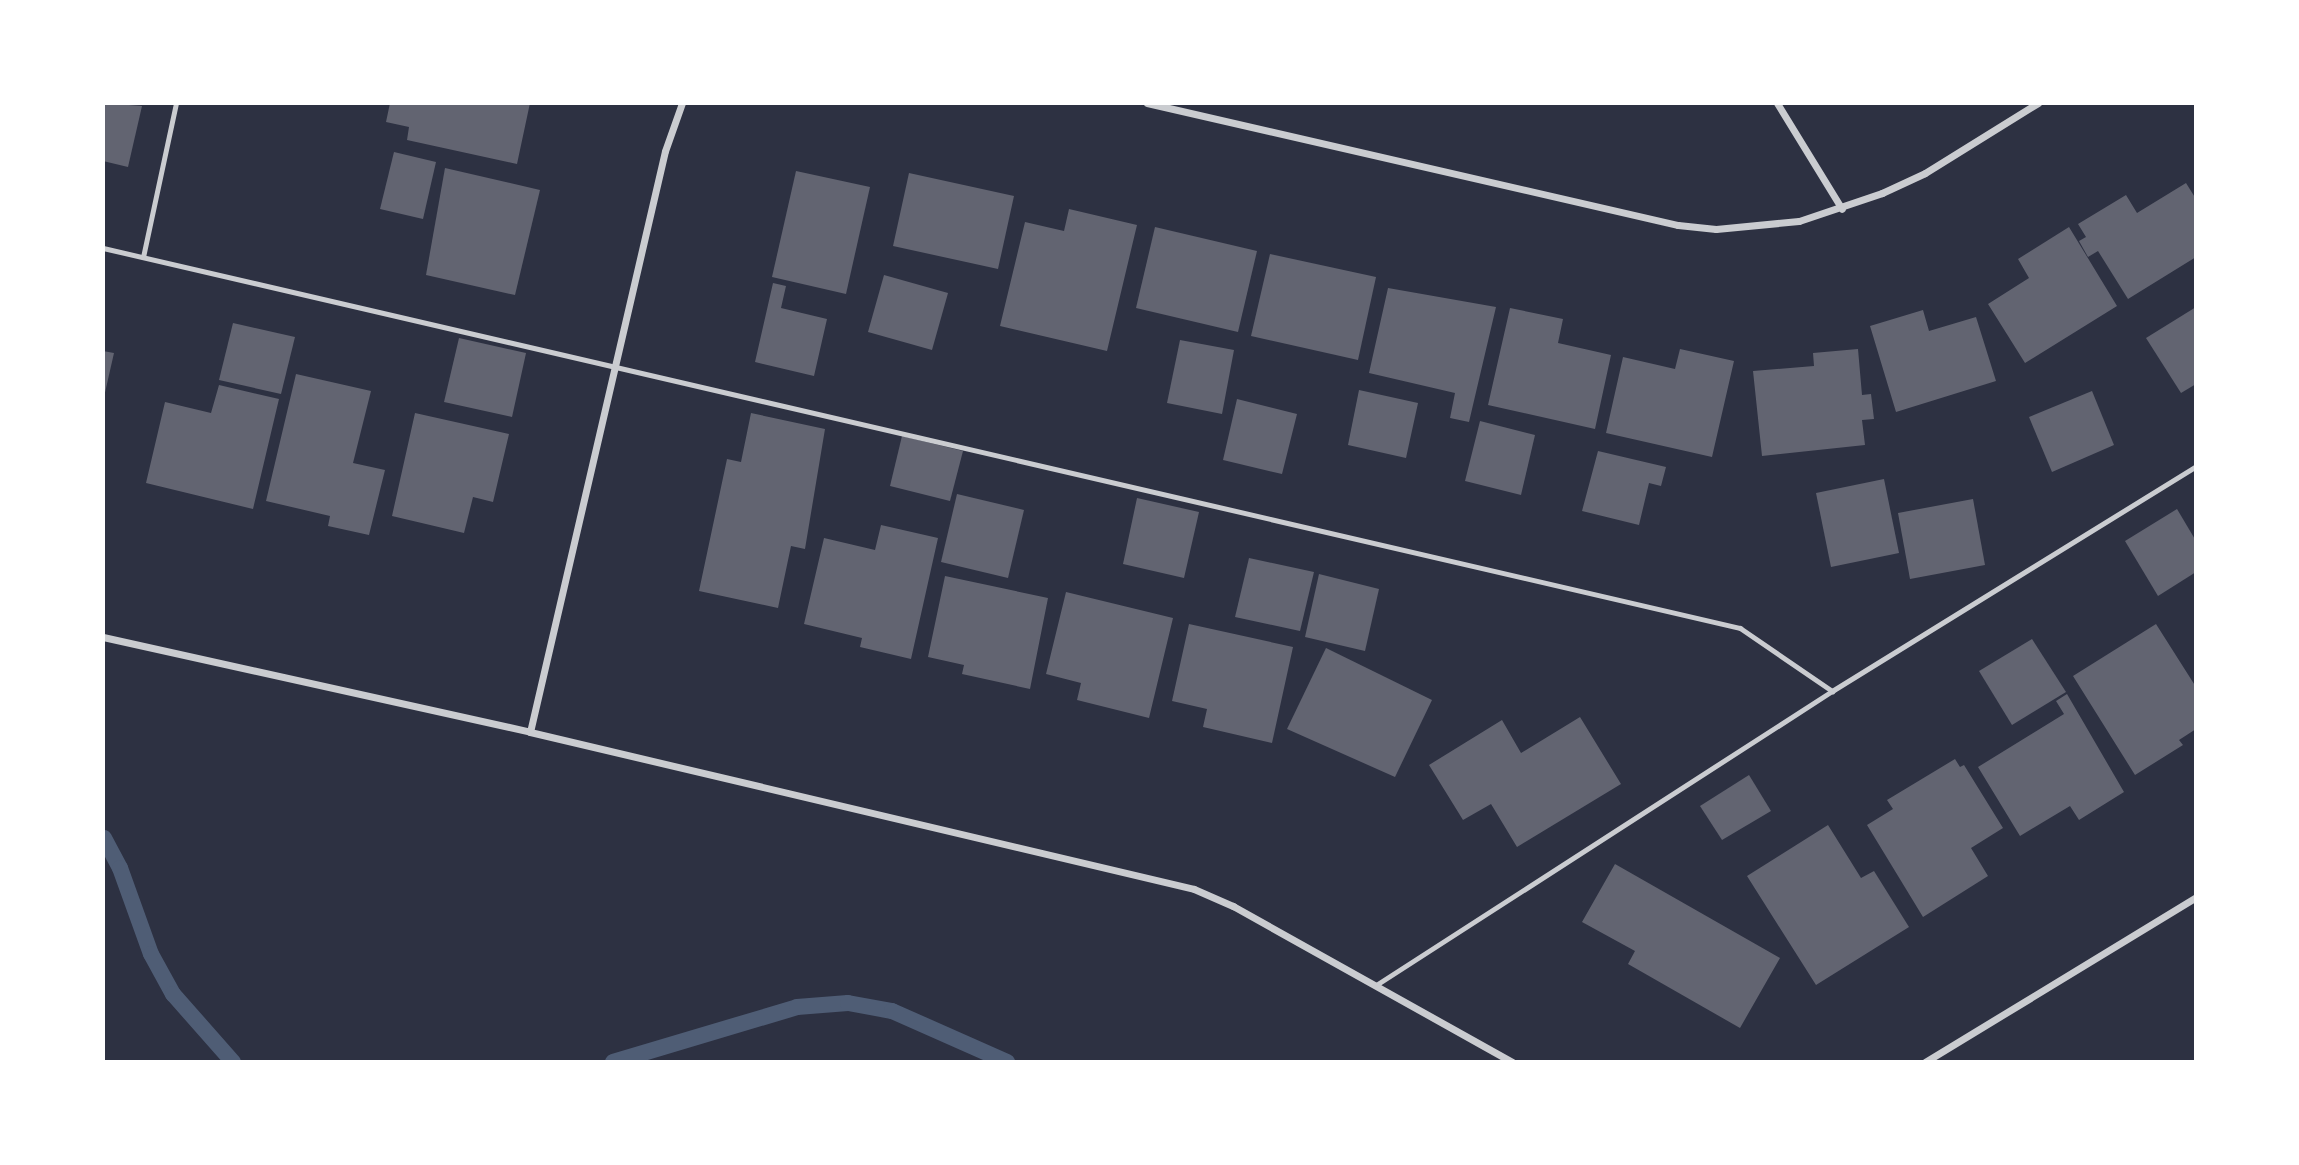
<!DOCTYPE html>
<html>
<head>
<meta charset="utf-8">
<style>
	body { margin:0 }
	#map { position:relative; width:2299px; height:1165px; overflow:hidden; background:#2d3142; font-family:Poppins,sans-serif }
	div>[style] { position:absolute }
	.stream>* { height:16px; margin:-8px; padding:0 8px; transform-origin:8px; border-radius:8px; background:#4f5d75 }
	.building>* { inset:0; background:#626471 }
	.service>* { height:5px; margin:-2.5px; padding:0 2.5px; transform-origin:2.5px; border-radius:2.5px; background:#caccd0 }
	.minor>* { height:7px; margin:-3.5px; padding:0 3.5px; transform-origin:3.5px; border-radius:3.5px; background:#caccd0 }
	span { translate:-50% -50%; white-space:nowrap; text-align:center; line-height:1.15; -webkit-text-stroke:7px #fff; paint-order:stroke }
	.frame { position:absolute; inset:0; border:105px solid #fff; pointer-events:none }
</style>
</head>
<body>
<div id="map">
	<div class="stream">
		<i style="left:104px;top:838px;width:34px;rotate:62deg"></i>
		<i style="left:120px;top:868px;width:91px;rotate:70.2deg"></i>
		<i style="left:151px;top:954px;width:46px;rotate:61.2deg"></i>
		<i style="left:173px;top:994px;width:91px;rotate:48.6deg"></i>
		<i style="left:613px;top:1062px;width:192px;rotate:-16.6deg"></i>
		<i style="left:797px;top:1007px;width:51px;rotate:-4.5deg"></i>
		<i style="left:848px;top:1003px;width:45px;rotate:10.3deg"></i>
		<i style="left:892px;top:1011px;width:126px;rotate:23.9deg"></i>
	</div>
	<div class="building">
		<i style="clip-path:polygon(103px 103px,142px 106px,128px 167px,103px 161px)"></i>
		<i style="clip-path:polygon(390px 103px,530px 103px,517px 164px,407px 140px,409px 127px,386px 122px)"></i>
		<i style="clip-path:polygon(394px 152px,436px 162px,423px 219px,380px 209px)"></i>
		<i style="clip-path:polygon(445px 168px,540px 190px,515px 295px,426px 275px)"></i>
		<i style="clip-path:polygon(796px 171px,870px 187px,846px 294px,772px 277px)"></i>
		<i style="clip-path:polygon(909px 173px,1014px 196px,998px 269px,893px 246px)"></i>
		<i style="clip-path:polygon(2186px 183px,2196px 199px,2196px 257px,2128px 299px,2098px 251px,2088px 257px,2079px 241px,2086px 237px,2078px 224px,2126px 195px,2137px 213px)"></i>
		<i style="clip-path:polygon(1069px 209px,1137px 225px,1107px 351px,1000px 326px,1025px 222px,1064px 231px)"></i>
		<i style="clip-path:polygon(1155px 227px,1257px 251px,1238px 332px,1136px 308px)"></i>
		<i style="clip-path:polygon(2069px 227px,2117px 306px,2025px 363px,1988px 304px,2029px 278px,2018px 259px)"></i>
		<i style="clip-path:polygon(1270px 254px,1376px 277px,1358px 360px,1251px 336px)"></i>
		<i style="clip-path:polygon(884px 275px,948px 293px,932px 350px,868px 332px)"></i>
		<i style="clip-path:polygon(773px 283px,786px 286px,781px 308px,827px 319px,814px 376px,755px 362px)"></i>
		<i style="clip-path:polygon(1388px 288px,1496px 307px,1469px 422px,1450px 418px,1455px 393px,1369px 373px)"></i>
		<i style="clip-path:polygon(2196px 307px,2196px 384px,2181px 393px,2146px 338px)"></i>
		<i style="clip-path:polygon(1510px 308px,1563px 319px,1558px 343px,1611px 355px,1595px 429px,1488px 405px)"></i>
		<i style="clip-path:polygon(1923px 310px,1929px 331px,1976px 317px,1996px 381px,1896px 412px,1870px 326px)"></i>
		<i style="clip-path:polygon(233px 323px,295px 337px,281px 394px,219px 380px)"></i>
		<i style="clip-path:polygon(459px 338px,526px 353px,512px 417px,444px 402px)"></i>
		<i style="clip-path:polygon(1180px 340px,1234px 350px,1222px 414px,1167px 403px)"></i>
		<i style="clip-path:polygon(1680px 349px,1734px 361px,1712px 457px,1606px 433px,1623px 357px,1675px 369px)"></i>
		<i style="clip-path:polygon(1858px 349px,1862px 395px,1871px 394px,1874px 419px,1862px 420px,1865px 445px,1762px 456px,1753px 371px,1814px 366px,1813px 353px)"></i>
		<i style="clip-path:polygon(103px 351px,114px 353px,104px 397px,103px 397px)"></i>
		<i style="clip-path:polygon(296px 374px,371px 391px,353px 463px,385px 470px,369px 535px,328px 526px,330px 516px,266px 501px)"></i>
		<i style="clip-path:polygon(219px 385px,279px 399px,253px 509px,146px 483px,165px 402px,211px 413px)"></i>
		<i style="clip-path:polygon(1359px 390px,1418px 403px,1406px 458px,1348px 445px)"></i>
		<i style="clip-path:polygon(2092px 391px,2114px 445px,2052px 472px,2029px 417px)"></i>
		<i style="clip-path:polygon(1237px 399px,1297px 414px,1282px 474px,1223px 460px)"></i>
		<i style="clip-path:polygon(415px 413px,509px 434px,493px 502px,473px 497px,464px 533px,392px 516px)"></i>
		<i style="clip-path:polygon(751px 413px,825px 429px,805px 549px,791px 546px,778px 608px,699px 591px,727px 459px,741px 462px)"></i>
		<i style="clip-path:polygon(1480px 421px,1535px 435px,1521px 495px,1465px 481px)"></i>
		<i style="clip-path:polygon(902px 436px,963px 451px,950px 501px,890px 486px)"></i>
		<i style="clip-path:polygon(1598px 451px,1666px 467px,1661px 486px,1649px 483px,1639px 525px,1582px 511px)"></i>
		<i style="clip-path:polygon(1884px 479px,1899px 553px,1831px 567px,1816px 493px)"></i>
		<i style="clip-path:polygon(957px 494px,1024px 510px,1008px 578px,941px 562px)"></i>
		<i style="clip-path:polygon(1137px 498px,1199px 512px,1184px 578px,1123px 564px)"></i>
		<i style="clip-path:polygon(1973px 499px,1985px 565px,1910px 579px,1898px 513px)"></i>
		<i style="clip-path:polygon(2177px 509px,2196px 541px,2196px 572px,2158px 596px,2125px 541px)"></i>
		<i style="clip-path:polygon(881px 525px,938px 538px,911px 659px,860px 647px,862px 638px,804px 624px,824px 538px,875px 550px)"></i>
		<i style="clip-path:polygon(1249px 558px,1314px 572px,1300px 631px,1235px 617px)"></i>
		<i style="clip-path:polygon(1319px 574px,1379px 589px,1365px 651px,1305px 637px)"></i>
		<i style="clip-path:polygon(945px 576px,1048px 598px,1030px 689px,962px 674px,964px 665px,928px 657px)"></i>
		<i style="clip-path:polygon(1066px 592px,1173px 618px,1149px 718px,1077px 700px,1081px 683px,1046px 674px)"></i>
		<i style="clip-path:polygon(1189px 624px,1293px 647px,1272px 743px,1203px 727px,1207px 709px,1172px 701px)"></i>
		<i style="clip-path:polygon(2156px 624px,2196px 687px,2196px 729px,2179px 740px,2183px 745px,2135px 775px,2073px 676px)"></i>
		<i style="clip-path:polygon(2032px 639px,2066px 692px,2012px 725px,1979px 671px)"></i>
		<i style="clip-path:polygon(1326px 648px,1432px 700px,1395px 777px,1287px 729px)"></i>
		<i style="clip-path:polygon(2067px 694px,2124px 792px,2079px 820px,2070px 806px,2020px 836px,1978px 767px,2064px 714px,2056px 701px)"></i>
		<i style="clip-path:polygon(1580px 717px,1621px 784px,1517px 847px,1491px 804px,1463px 820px,1429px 765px,1502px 720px,1521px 753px)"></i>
		<i style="clip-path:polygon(1955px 759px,1960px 767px,1964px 765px,2003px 828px,1971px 848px,1988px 876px,1923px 917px,1867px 825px,1893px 809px,1887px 800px)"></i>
		<i style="clip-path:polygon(1749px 775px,1771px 811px,1722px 840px,1700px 806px)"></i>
		<i style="clip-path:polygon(1828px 825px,1861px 878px,1874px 871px,1909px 927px,1816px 985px,1747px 876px)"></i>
		<i style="clip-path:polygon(1615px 864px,1780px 958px,1740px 1028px,1628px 964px,1635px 951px,1582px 922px)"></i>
	</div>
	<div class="service">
		<i style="left:103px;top:248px;width:1681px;rotate:13.07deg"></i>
		<i style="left:1740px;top:628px;width:112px;rotate:34.4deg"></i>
		<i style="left:143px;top:257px;width:157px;rotate:-77.9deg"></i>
		<i style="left:1376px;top:985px;width:543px;rotate:-32.81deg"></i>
		<i style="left:1832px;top:691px;width:428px;rotate:-31.7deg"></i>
	</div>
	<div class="minor">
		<i style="left:1147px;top:103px;width:545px;rotate:12.94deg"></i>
		<i style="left:1678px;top:225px;width:38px;rotate:6deg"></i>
		<i style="left:1716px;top:229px;width:83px;rotate:-5.5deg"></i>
		<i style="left:1799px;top:221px;width:88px;rotate:-18.6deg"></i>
		<i style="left:1882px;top:193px;width:47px;rotate:-24.9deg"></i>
		<i style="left:1925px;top:173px;width:133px;rotate:-31.8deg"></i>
		<i style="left:1777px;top:103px;width:124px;rotate:58.5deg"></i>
		<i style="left:103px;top:637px;width:437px;rotate:12.5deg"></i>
		<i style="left:530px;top:732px;width:682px;rotate:13.3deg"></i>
		<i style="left:1194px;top:889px;width:43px;rotate:23.6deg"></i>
		<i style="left:1233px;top:906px;width:320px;rotate:29.2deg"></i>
		<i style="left:530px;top:732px;width:596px;rotate:-76.92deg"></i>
		<i style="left:665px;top:151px;width:51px;rotate:-70.5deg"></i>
		<i style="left:1925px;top:1062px;width:317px;rotate:-31.3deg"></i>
	</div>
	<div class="frame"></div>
</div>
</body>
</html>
